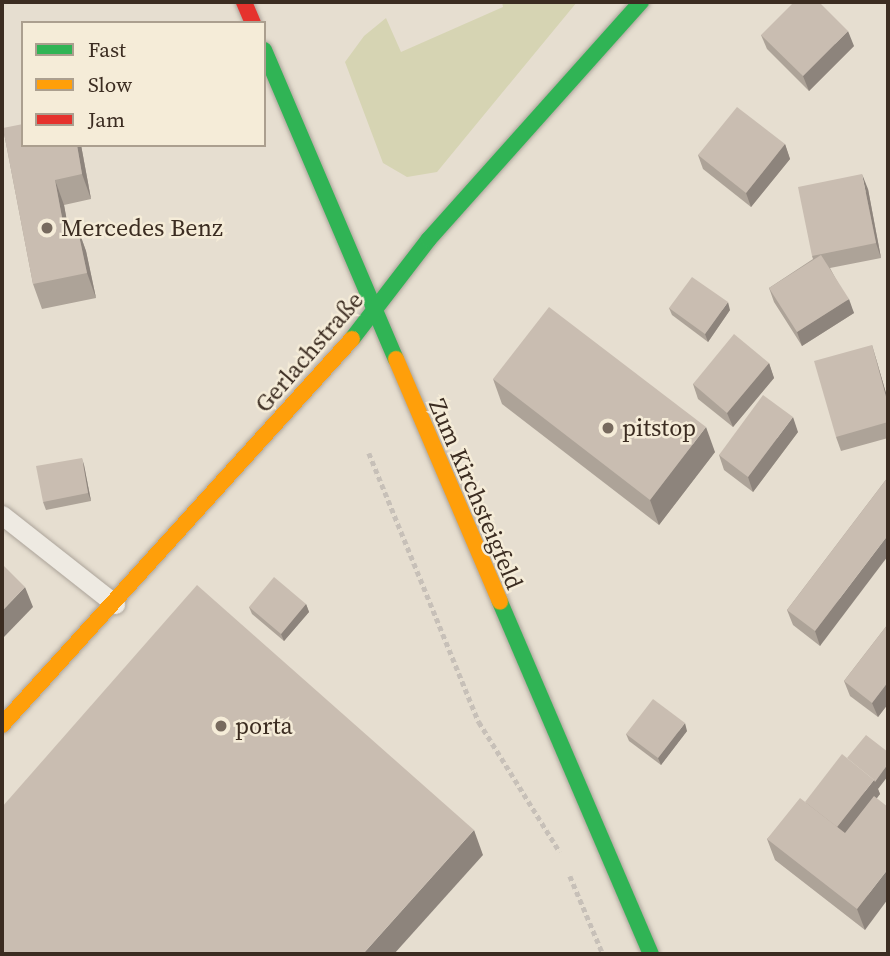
<!DOCTYPE html>
<html>
<head>
<meta charset="utf-8">
<style>
	body { margin:0 }
	#map { position:relative; width:890px; height:956px; overflow:hidden; background:#e6ded0; font-family:"Source Serif 4",serif }
	div>[style] { position:absolute }
	.green>* { inset:0; background:#d6d4b3 }
	.path>* { height:4.5px; margin-top:-2.25px; transform-origin:0; background:repeating-linear-gradient(90deg,#c7c0b8 0 5px,transparent 0 8.5px) }
	.roads { filter:drop-shadow(0 0 2px #aba399) drop-shadow(0 0 2px #aba399) }
	.lane>* { height:19px; margin:-9.5px; padding:0 9.5px; transform-origin:9.5px; border-radius:9.5px; background:#eeeae2 }
	.fast>* { height:16px; margin:-8px; padding:0 8px; transform-origin:8px; border-radius:8px; background:#30b455 }
	.slow>* { height:16px; margin:-8px; padding:0 8px; transform-origin:8px; border-radius:8px; background:#ff9f0a }
	.jam>* { height:16px; margin:-8px; padding:0 8px; transform-origin:8px; border-radius:8px; background:#e5322d }
	.wall>* { inset:0; background:#ada398 }
	.shaded-wall>* { inset:0; background:#8d847c }
	.building>* { inset:0; background:#c9bdb1 }
	.dots>* { width:19px; height:19px; translate:-50% -50%; box-sizing:border-box; border:4px solid #f5ecd8; border-radius:50% }
	span { translate:-50% -50%; white-space:nowrap; text-align:center; line-height:1.15; -webkit-text-stroke:5px #f5ecd8; paint-order:stroke }
	.poi-label { font-size:24px; color:#3b2c21 }
	.left { translate:0 -50%; text-align:left }
	.street-label { font-size:24px; color:#3b2c21 }
	.frame { position:absolute; inset:0; border:4px solid #3b2c21; pointer-events:none }
	.legend { position:absolute; left:21px; top:21px; width:245px; height:126px; box-sizing:border-box; background:#f5ecd8; border:2px solid #ab9f8f; margin:0; padding:9px 12px; list-style:none; font-size:21px; color:#3b2c21 }
	.legend li { display:flex; align-items:center; gap:14px; height:35px }
	.legend b { width:35px; border:2px solid #ab9f8f }
</style>
</head>
<body>
<div id="map">
	<div class="green">
		<i style="clip-path:polygon(502px 2px,577px 2px,437px 172px,407px 177px,383px 163px,345px 62px,364px 36px,386px 18px,401px 52px,503px 7px)"></i>
	</div>
	<div class="path">
		<i style="left:369px;top:453px;width:291px;rotate:67.8deg"></i>
		<i style="left:479px;top:722px;width:153px;rotate:58.1deg"></i>
		<i style="left:570px;top:876px;width:85px;rotate:67.1deg"></i>
	</div>
	<div class="roads">
		<div class="lane">
			<i style="left:2px;top:515px;width:144px;rotate:38.2deg"></i>
		</div>
		<div class="fast">
			<i style="left:264px;top:50px;width:336px;rotate:66.9deg"></i>
			<i style="left:352px;top:339px;width:126px;rotate:-52.4deg"></i>
			<i style="left:429px;top:239px;width:318px;rotate:-48.2deg"></i>
			<i style="left:500px;top:602px;width:383px;rotate:66.8deg"></i>
		</div>
		<div class="slow">
			<i style="left:396px;top:359px;width:264px;rotate:66.8deg"></i>
			<i style="left:2px;top:725px;width:521px;rotate:-47.8deg"></i>
		</div>
		<div class="jam">
			<i style="left:244px;top:2px;width:23px;rotate:67deg"></i>
		</div>
	</div>
	<div class="wall">
		<i style="clip-path:polygon(761px 35px,854px 46px,809px 91px,767px 49px)"></i>
		<i style="clip-path:polygon(3px 128px,81px 145px,91px 199px,64px 205px,68px 228px,77px 226px,86px 251px,96px 298px,42px 309px,33px 284px)"></i>
		<i style="clip-path:polygon(785px 144px,790px 159px,751px 207px,703px 169px,698px 155px)"></i>
		<i style="clip-path:polygon(868px 189px,881px 258px,830px 268px,854px 313px,802px 346px,774px 302px,769px 288px,813px 259px,812px 256px)"></i>
		<i style="clip-path:polygon(669px 308px,730px 310px,708px 342px,672px 315px)"></i>
		<i style="clip-path:polygon(872px 345px,888px 400px,888px 438px,841px 451px,836px 437px)"></i>
		<i style="clip-path:polygon(769px 363px,774px 378px,733px 427px,698px 399px,693px 384px)"></i>
		<i style="clip-path:polygon(493px 379px,715px 452px,659px 525px,502px 404px)"></i>
		<i style="clip-path:polygon(798px 432px,753px 492px,724px 470px,719px 455px)"></i>
		<i style="clip-path:polygon(84px 465px,91px 501px,46px 510px,43px 502px)"></i>
		<i style="clip-path:polygon(888px 477px,820px 646px,793px 625px,787px 610px)"></i>
		<i style="clip-path:polygon(306px 604px,309px 612px,284px 641px,252px 614px,249px 607px)"></i>
		<i style="clip-path:polygon(888px 624px,888px 704px,878px 717px,850px 696px,844px 681px)"></i>
		<i style="clip-path:polygon(687px 731px,661px 765px,629px 741px,626px 734px)"></i>
		<i style="clip-path:polygon(878px 789px,880px 794px,877px 798px,865px 930px,775px 860px,767px 839px,805px 803px)"></i>
	</div>
	<div class="shaded-wall">
		<i style="clip-path:polygon(848px 31px,854px 46px,809px 91px,803px 76px)"></i>
		<i style="clip-path:polygon(785px 144px,790px 159px,751px 207px,746px 193px)"></i>
		<i style="clip-path:polygon(77px 145px,81px 145px,91px 199px,82px 174px)"></i>
		<i style="clip-path:polygon(862px 174px,868px 189px,881px 258px,876px 243px)"></i>
		<i style="clip-path:polygon(55px 180px,64px 205px,73px 253px,64px 228px)"></i>
		<i style="clip-path:polygon(77px 226px,86px 251px,96px 298px,87px 273px)"></i>
		<i style="clip-path:polygon(849px 299px,854px 313px,802px 346px,797px 332px)"></i>
		<i style="clip-path:polygon(728px 302px,730px 310px,708px 342px,705px 334px)"></i>
		<i style="clip-path:polygon(872px 345px,888px 400px,888px 404px)"></i>
		<i style="clip-path:polygon(769px 363px,774px 378px,733px 427px,727px 413px)"></i>
		<i style="clip-path:polygon(793px 417px,798px 432px,753px 492px,748px 477px)"></i>
		<i style="clip-path:polygon(706px 427px,715px 452px,659px 525px,650px 500px)"></i>
		<i style="clip-path:polygon(82px 458px,84px 465px,91px 501px,88px 493px)"></i>
		<i style="clip-path:polygon(888px 535px,888px 556px,820px 646px,815px 631px)"></i>
		<i style="clip-path:polygon(25px 587px,33px 607px,2px 639px,2px 611px)"></i>
		<i style="clip-path:polygon(306px 604px,309px 612px,284px 641px,281px 634px)"></i>
		<i style="clip-path:polygon(888px 682px,888px 704px,878px 717px,872px 703px)"></i>
		<i style="clip-path:polygon(685px 723px,687px 731px,661px 765px,658px 758px)"></i>
		<i style="clip-path:polygon(888px 764px,888px 776px,878px 789px,880px 794px,842px 842px,837px 827px,874px 780px)"></i>
		<i style="clip-path:polygon(474px 830px,483px 855px,394px 954px,363px 954px)"></i>
		<i style="clip-path:polygon(888px 869px,888px 899px,865px 930px,857px 909px)"></i>
	</div>
	<div class="building">
		<i style="clip-path:polygon(794px 2px,819px 2px,848px 31px,803px 76px,761px 35px)"></i>
		<i style="clip-path:polygon(737px 107px,785px 144px,746px 193px,698px 155px)"></i>
		<i style="clip-path:polygon(23px 124px,23px 145px,77px 145px,82px 174px,55px 180px,64px 228px,77px 226px,87px 273px,33px 284px,3px 128px)"></i>
		<i style="clip-path:polygon(862px 174px,876px 243px,812px 256px,798px 187px)"></i>
		<i style="clip-path:polygon(821px 255px,849px 299px,797px 332px,769px 288px)"></i>
		<i style="clip-path:polygon(692px 277px,728px 302px,705px 334px,669px 308px)"></i>
		<i style="clip-path:polygon(549px 307px,706px 427px,650px 500px,493px 379px)"></i>
		<i style="clip-path:polygon(734px 334px,769px 363px,727px 413px,693px 384px)"></i>
		<i style="clip-path:polygon(872px 345px,888px 404px,888px 422px,836px 437px,814px 361px)"></i>
		<i style="clip-path:polygon(763px 395px,793px 417px,748px 477px,719px 455px)"></i>
		<i style="clip-path:polygon(82px 458px,88px 493px,43px 502px,36px 466px)"></i>
		<i style="clip-path:polygon(888px 477px,888px 535px,815px 631px,787px 610px)"></i>
		<i style="clip-path:polygon(2px 564px,25px 587px,2px 611px)"></i>
		<i style="clip-path:polygon(274px 577px,306px 604px,281px 634px,249px 607px)"></i>
		<i style="clip-path:polygon(197px 585px,474px 830px,363px 954px,2px 954px,2px 807px)"></i>
		<i style="clip-path:polygon(888px 624px,888px 682px,872px 703px,844px 681px)"></i>
		<i style="clip-path:polygon(653px 699px,685px 723px,658px 758px,626px 734px)"></i>
		<i style="clip-path:polygon(866px 735px,888px 752px,888px 764px,875px 782px,874px 780px,847px 758px)"></i>
		<i style="clip-path:polygon(842px 754px,874px 780px,837px 827px,805px 802px)"></i>
		<i style="clip-path:polygon(874px 796px,888px 807px,888px 869px,857px 909px,767px 839px,800px 798px,845px 833px)"></i>
	</div>
	<div class="dots">
		<i style="left:47px;top:228px;background:#776a5e"></i>
		<i style="left:608px;top:428px;background:#776a5e"></i>
		<i style="left:221px;top:726px;background:#776a5e"></i>
	</div>
	<div class="poi-label">
		<span class="left" style="left:61px;top:228px">Mercedes Benz</span>
		<span class="left" style="left:622px;top:428px">pitstop</span>
		<span class="left" style="left:235px;top:726px">porta</span>
	</div>
	<div class="street-label">
		<span style="left:309px;top:352px;rotate:-49deg">Gerlachstraße</span>
		<span style="left:476px;top:494px;rotate:67deg">Zum Kirchsteigfeld</span>
	</div>
	<div class="frame"></div>
	<ul class="legend">
	<li><b style="height:9px;background:#30b455"></b>Fast</li>
	<li><b style="height:9px;background:#ff9f0a"></b>Slow</li>
	<li><b style="height:9px;background:#e5322d"></b>Jam</li>
	</ul>
</div>
</body>
</html>
